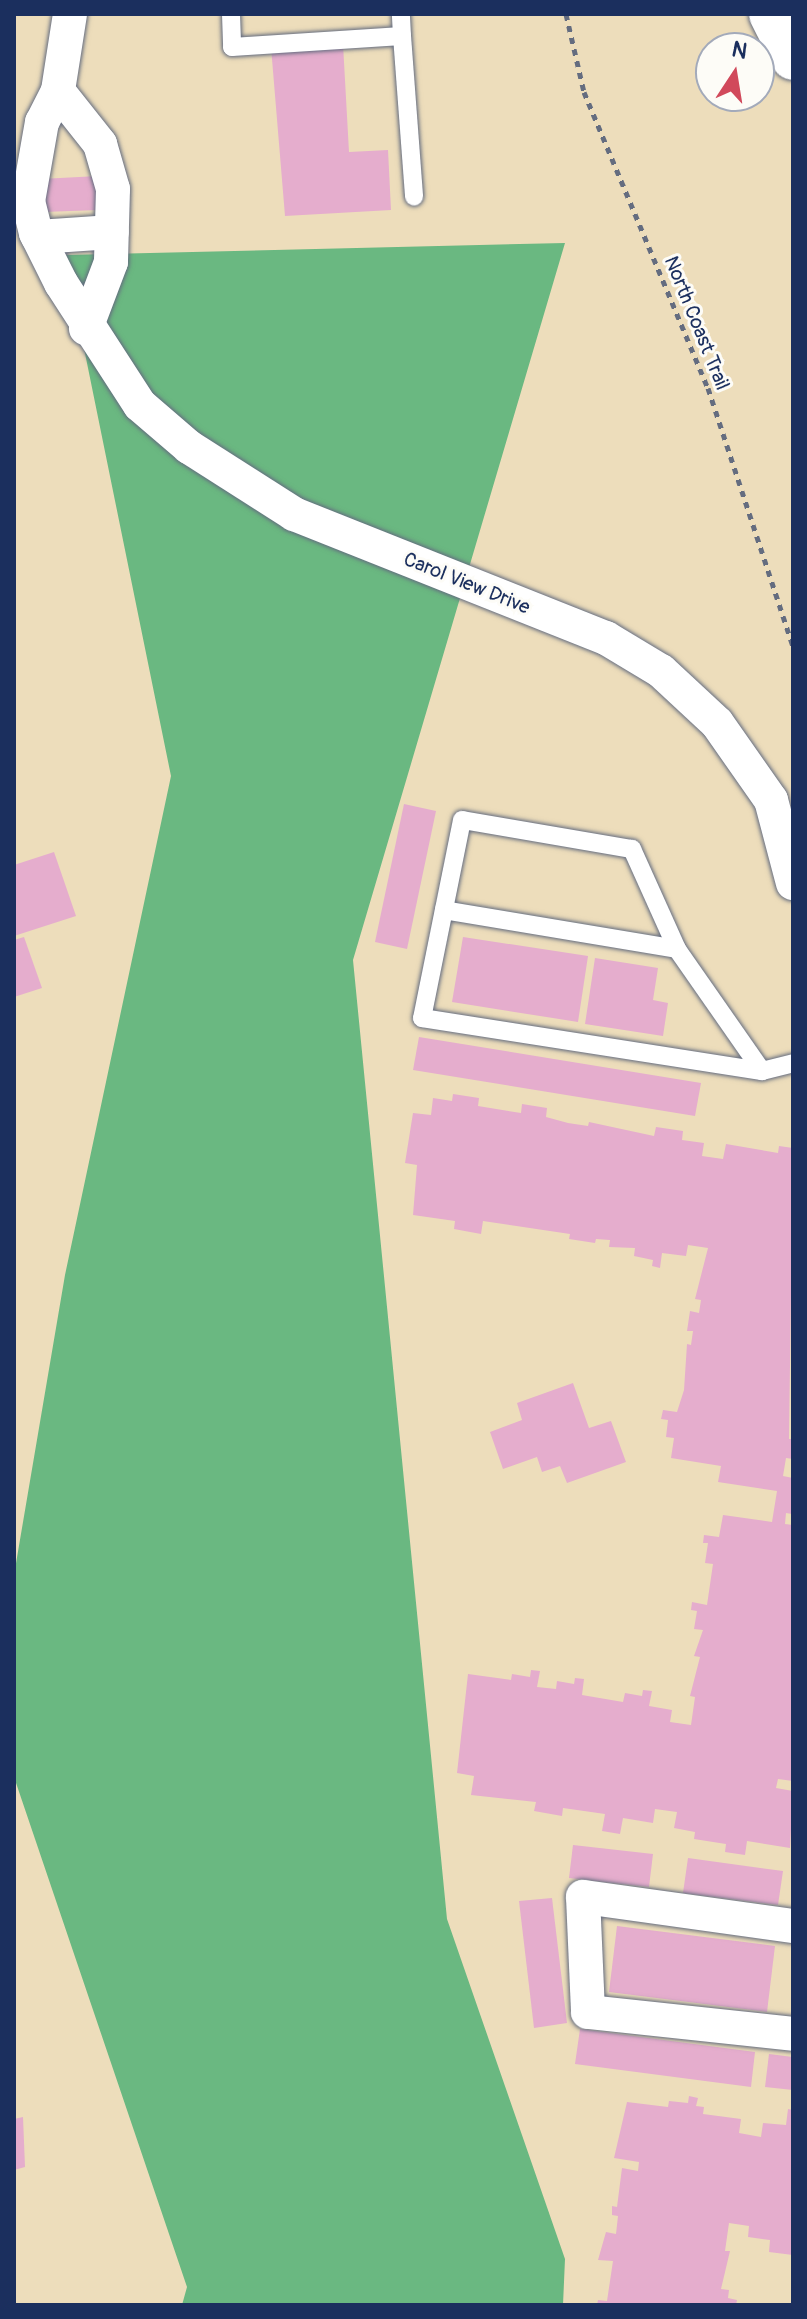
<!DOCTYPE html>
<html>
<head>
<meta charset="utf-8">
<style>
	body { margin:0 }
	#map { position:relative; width:807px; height:2319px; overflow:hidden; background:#edddbb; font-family:Pangolin,sans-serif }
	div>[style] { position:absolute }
	.forest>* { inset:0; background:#6ab881 }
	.building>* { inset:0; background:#e5adcd }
	.path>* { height:5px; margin-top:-2.5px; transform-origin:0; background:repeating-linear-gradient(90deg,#646c7f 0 6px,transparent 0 12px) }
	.roads { filter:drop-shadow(0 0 2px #646c7f) drop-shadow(0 0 2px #646c7f) }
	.lane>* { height:18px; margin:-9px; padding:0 9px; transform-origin:9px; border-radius:9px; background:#fff }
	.street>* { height:34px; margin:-17px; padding:0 17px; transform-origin:17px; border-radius:17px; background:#fff }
	.highway>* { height:44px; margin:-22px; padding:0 22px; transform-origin:22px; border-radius:22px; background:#fff }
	span { translate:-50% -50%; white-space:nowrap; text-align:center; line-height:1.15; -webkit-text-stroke:6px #fdfcf7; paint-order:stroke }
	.street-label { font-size:20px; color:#1b2f5e }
	.frame { position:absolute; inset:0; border:16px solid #1b2f5e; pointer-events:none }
	.north { position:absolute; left:695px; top:32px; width:80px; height:80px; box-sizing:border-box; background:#fdfcf7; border:2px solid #a3aaba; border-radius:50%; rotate:12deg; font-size:22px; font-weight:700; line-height:32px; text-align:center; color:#1b2f5e }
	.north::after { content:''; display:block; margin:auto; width:28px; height:36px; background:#d1495b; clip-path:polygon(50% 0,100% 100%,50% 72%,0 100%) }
</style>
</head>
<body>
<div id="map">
	<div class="forest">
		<i style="clip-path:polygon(565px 243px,353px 960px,447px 1919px,565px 2259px,563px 2305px,182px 2305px,187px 2287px,14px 1777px,14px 1575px,65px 1275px,171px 776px,65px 255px)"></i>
	</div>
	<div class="building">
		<i style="clip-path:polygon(343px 44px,349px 152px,388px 150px,391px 210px,285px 216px,271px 47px)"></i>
		<i style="clip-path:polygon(98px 176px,99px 210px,43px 212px,41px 179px)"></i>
		<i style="clip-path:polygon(404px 804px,436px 811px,407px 949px,375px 942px)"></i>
		<i style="clip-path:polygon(54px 852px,76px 916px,14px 936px,14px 865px)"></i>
		<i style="clip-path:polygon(24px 937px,42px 988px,14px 997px,14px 940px)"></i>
		<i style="clip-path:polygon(463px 937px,588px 956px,578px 1022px,452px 1002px)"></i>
		<i style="clip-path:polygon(595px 958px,658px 968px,653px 1000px,668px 1003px,663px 1036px,585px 1024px)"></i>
		<i style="clip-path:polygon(419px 1037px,701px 1083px,695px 1116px,413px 1070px)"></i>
		<i style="clip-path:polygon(453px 1094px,479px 1098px,478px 1106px,521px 1113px,522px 1104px,547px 1108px,546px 1117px,568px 1123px,588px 1126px,589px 1122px,654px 1136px,656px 1127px,683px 1131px,682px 1140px,704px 1143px,702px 1156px,723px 1159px,726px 1144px,778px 1153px,779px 1146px,793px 1148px,789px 1439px,793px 1439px,793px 1459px,786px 1458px,783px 1476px,793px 1478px,792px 1514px,786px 1513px,785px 1524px,793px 1525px,793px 1781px,778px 1779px,776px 1788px,793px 1791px,790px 1848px,747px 1841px,745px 1855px,725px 1852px,726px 1844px,694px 1839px,695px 1832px,674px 1828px,677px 1812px,655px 1809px,653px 1823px,623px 1818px,620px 1834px,602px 1831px,605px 1814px,563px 1808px,562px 1816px,534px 1811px,536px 1802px,471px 1795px,474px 1776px,457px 1773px,468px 1674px,511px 1680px,512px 1674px,530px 1677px,531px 1670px,540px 1671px,537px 1687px,556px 1689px,557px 1681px,574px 1684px,575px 1678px,584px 1679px,582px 1695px,623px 1702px,625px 1693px,642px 1696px,643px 1690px,652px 1691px,649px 1706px,672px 1710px,670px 1722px,691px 1725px,695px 1697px,690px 1696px,700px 1657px,694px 1656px,703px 1630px,694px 1629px,697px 1611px,691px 1610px,692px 1602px,707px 1605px,713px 1564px,705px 1563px,708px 1543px,703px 1543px,704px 1535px,719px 1537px,723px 1515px,772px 1522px,777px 1491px,718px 1482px,721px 1466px,671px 1458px,674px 1438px,666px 1437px,668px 1420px,661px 1419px,663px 1410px,677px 1412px,684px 1390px,687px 1344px,691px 1345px,693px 1331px,687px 1331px,690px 1311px,699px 1313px,701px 1300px,695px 1299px,708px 1248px,688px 1245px,686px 1256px,662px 1253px,660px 1268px,652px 1266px,653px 1260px,634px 1256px,635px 1248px,609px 1247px,610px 1240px,596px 1239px,595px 1243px,569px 1239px,570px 1234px,483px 1221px,481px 1234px,454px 1229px,455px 1221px,413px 1215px,417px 1165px,405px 1163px,413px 1113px,431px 1115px,433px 1098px,452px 1101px)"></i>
		<i style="clip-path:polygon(573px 1383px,589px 1428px,611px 1421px,626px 1462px,567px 1483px,560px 1466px,542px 1472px,537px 1457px,503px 1469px,490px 1432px,522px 1420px,517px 1403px)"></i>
		<i style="clip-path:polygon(573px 1845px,653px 1854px,649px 1887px,569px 1878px)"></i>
		<i style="clip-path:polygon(688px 1858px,783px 1871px,778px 1905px,683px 1893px)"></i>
		<i style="clip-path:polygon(552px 1898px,567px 2023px,534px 2028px,519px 1901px)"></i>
		<i style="clip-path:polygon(617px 1926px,775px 1946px,767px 2012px,609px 1992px)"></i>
		<i style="clip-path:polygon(580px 2029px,755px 2052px,751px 2087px,575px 2064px)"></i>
		<i style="clip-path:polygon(769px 2054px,793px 2057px,793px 2090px,765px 2087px)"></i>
		<i style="clip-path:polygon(689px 2096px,698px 2098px,696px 2106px,704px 2107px,703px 2114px,741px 2119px,739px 2133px,761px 2137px,763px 2123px,786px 2125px,788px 2109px,793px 2110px,793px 2255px,769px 2252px,770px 2240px,748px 2237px,749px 2226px,729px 2223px,725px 2251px,730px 2251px,721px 2289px,729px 2290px,728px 2298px,737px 2300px,736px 2305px,597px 2305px,598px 2300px,607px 2301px,613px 2261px,598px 2260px,606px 2232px,616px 2234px,618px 2216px,612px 2215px,612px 2206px,617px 2207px,622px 2168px,638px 2171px,639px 2162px,614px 2158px,627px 2102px,668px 2107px,669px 2101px,688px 2103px)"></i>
		<i style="clip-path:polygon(23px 2117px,25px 2167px,14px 2170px,14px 2119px)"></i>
	</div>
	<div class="path">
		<i style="left:566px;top:14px;width:80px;rotate:77deg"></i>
		<i style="left:584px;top:92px;width:321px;rotate:67.3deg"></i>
		<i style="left:708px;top:388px;width:273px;rotate:71.8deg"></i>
	</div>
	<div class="roads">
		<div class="lane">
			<i style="left:231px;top:14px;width:33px;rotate:88deg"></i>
			<i style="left:232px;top:47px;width:170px;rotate:-3.7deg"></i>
			<i style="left:402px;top:36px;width:22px;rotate:-93deg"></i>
			<i style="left:402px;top:36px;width:161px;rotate:85.7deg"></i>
			<i style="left:444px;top:910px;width:236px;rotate:9.5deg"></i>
			<i style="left:762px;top:1071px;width:149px;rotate:-124.9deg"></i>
			<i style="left:677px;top:949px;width:110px;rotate:-114.2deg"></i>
			<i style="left:632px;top:849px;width:172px;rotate:-170.3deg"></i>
			<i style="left:462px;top:820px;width:202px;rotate:101.4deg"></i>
			<i style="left:422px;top:1018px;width:344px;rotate:8.9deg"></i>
			<i style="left:762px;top:1071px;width:32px;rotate:-14deg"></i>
		</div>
		<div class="street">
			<i style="left:70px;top:14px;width:78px;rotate:98.9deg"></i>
			<i style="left:58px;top:91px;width:35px;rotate:117deg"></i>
			<i style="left:42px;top:122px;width:80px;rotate:100deg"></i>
			<i style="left:28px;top:201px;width:33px;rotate:76deg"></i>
			<i style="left:36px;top:233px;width:56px;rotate:63.4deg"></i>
			<i style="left:61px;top:283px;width:145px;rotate:57.1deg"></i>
			<i style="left:140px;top:405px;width:65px;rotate:40.6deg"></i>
			<i style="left:189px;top:447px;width:125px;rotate:32.5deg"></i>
			<i style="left:294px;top:514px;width:336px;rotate:21.7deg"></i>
			<i style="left:606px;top:638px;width:64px;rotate:31deg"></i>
			<i style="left:661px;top:671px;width:76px;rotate:42.9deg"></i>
			<i style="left:717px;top:723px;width:94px;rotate:55deg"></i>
			<i style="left:771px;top:800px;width:86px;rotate:75.2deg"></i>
			<i style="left:58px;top:91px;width:68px;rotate:51.6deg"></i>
			<i style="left:100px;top:144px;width:47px;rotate:73.9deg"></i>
			<i style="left:113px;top:189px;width:73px;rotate:91.6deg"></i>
			<i style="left:111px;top:262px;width:71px;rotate:110.7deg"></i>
			<i style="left:38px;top:237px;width:74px;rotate:-3.9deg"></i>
			<i style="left:793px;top:1926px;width:212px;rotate:-172.1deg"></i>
			<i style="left:583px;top:1897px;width:115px;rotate:87.5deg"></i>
			<i style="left:588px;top:2012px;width:206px;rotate:6.1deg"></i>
		</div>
		<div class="highway">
			<i style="left:771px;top:14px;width:49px;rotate:63.4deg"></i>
		</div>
	</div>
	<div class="street-label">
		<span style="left:697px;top:323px;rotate:68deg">North Coast Trail</span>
		<span style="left:467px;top:583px;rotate:22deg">Carol View Drive</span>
	</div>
	<div class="frame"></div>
	<div class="north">N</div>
</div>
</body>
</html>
